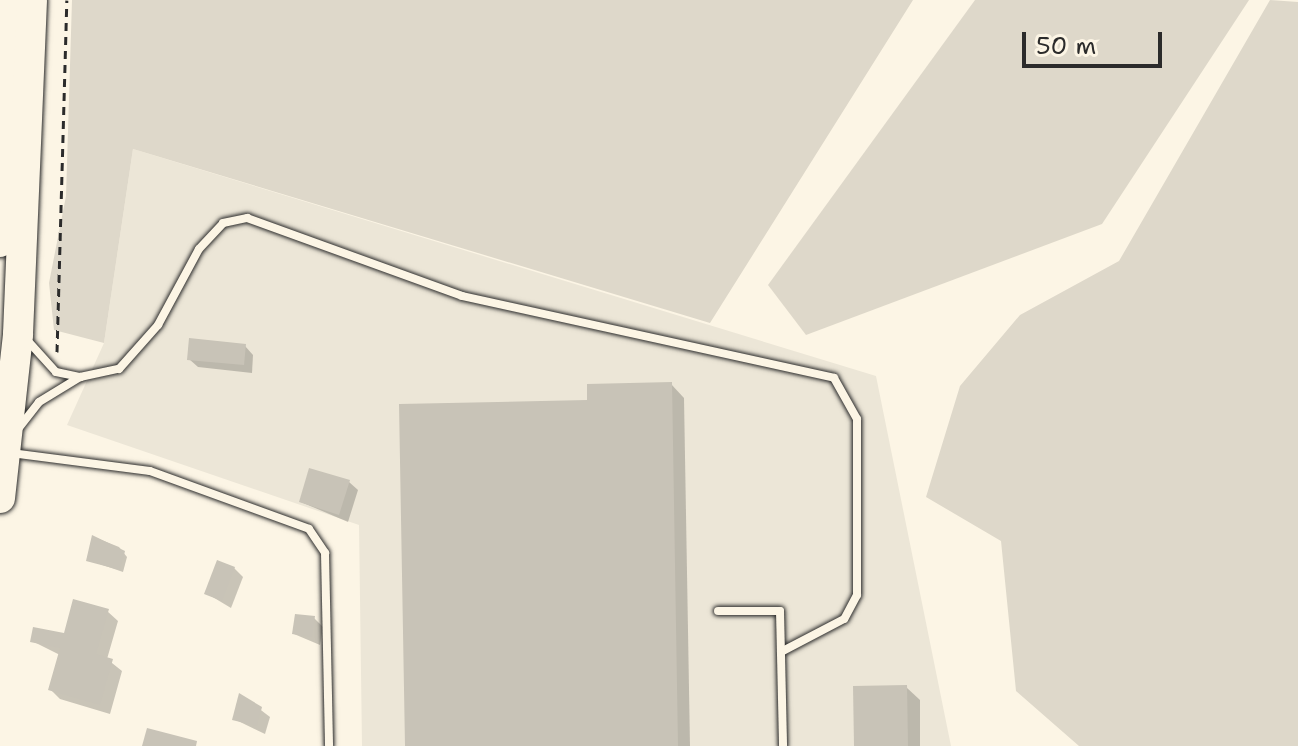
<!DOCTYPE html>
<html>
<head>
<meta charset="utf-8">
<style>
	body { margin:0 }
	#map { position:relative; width:1298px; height:746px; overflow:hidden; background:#fcf5e5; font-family:"Shantell Sans",sans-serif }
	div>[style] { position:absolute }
	.built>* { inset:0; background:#ece6d7 }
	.green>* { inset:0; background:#ded8ca }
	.shadow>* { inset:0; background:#0003 }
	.building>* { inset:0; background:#c8c3b7 }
	.path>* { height:3px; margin-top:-1.5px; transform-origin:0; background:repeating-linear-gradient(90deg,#2b2b2b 0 8px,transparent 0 14px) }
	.roads { filter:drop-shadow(0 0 2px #2b2b2b) drop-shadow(0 0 2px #2b2b2b) }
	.lane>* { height:8px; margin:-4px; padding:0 4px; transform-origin:4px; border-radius:4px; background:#fcf5e5 }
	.highway>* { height:30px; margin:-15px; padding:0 15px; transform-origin:15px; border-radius:15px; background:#fcf5e5 }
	span { translate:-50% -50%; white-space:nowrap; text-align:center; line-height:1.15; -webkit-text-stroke:6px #fcf5e5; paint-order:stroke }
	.scale { position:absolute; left:1022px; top:32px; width:140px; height:36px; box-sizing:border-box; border:4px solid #2b2b2b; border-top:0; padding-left:10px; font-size:24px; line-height:28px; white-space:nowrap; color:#2b2b2b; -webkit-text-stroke:6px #fcf5e5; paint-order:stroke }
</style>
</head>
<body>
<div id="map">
	<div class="built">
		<i style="clip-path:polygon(133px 149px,876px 376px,951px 746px,362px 746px,359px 525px,67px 425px,104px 343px)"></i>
	</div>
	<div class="green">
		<i style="clip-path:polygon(72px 0,913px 0,710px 323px,133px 149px,104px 343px,54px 330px,49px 283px,66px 196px)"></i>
		<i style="clip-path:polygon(975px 0,1249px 0,1102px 224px,806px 335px,768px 285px)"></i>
		<i style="clip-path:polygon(1270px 0,1298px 2px,1298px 746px,1079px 746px,1016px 691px,1001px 541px,926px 497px,960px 386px,1020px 315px,1119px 261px)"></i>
	</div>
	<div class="shadow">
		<i style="clip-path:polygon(245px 346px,253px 355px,252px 373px,198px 367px,189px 359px)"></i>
		<i style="clip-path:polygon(671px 384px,684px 398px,690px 746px,407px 746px,589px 402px)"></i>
		<i style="clip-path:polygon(349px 482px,358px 490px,348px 522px,301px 502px)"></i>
		<i style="clip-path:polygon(94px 537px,119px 547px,127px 557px,123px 572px,88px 560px)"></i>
		<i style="clip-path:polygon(234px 568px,243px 577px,231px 608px,206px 593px)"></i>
		<i style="clip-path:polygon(107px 611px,118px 621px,107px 659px,122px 671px,110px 714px,60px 699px,50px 689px,60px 655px,32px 641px,66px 635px)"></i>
		<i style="clip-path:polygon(314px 618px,323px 627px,320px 645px,294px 634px)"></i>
		<i style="clip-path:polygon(906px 687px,920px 700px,920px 746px,856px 746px)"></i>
		<i style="clip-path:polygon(241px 695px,270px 717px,265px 734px,234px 719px)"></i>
	</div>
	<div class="building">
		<i style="clip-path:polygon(189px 338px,246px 344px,244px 365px,187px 360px)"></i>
		<i style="clip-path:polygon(672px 382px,678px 746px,405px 746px,399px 404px,587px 400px,587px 384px)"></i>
		<i style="clip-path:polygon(309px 468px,350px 480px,339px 515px,299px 502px)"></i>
		<i style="clip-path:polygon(92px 535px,125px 551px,120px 570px,86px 561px)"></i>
		<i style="clip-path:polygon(217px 560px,235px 567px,222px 601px,204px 594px)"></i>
		<i style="clip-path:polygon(73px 599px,109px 609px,96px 654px,113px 659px,100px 705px,48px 690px,60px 648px,30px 642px,33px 627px,64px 633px)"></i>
		<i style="clip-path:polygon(295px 614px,315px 616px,312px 637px,292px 634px)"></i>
		<i style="clip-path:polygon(907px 685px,908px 746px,854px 746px,853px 686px)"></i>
		<i style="clip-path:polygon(239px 693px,262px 707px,257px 726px,232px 720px)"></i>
		<i style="clip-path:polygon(147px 728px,197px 741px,196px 746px,142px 746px)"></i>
	</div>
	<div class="path">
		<i style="left:57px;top:352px;width:352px;rotate:-88.4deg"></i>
	</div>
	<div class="roads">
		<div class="lane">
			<i style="left:27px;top:340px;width:43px;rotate:47.8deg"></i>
			<i style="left:56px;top:372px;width:25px;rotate:12deg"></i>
			<i style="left:80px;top:377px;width:40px;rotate:-12deg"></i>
			<i style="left:119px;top:369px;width:59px;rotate:-48.4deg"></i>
			<i style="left:158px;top:325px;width:86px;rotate:-61.7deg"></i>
			<i style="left:199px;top:249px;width:35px;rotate:-47deg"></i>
			<i style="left:223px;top:223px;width:25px;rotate:-12deg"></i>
			<i style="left:247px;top:218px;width:229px;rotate:19.9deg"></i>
			<i style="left:462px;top:296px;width:381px;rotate:12.4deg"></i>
			<i style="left:834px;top:378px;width:47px;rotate:60.7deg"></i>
			<i style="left:857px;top:419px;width:176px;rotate:90deg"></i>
			<i style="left:857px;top:595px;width:27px;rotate:118deg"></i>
			<i style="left:844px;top:619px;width:71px;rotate:152.4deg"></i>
			<i style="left:18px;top:429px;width:34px;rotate:-52deg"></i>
			<i style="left:39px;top:402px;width:48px;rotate:-31.4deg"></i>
			<i style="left:11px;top:453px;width:140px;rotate:7.4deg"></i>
			<i style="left:150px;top:471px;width:169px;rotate:20deg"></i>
			<i style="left:309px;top:529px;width:29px;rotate:56deg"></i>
			<i style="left:325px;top:553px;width:193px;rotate:88.8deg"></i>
			<i style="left:718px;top:611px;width:62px"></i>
			<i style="left:780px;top:611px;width:135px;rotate:88.7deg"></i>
		</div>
		<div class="highway">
			<i style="left:0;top:242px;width:242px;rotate:-88.6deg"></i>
			<i style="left:0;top:498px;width:165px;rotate:-83.7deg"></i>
			<i style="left:18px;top:334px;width:334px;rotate:-87.6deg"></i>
		</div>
	</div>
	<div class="scale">50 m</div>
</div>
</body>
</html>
